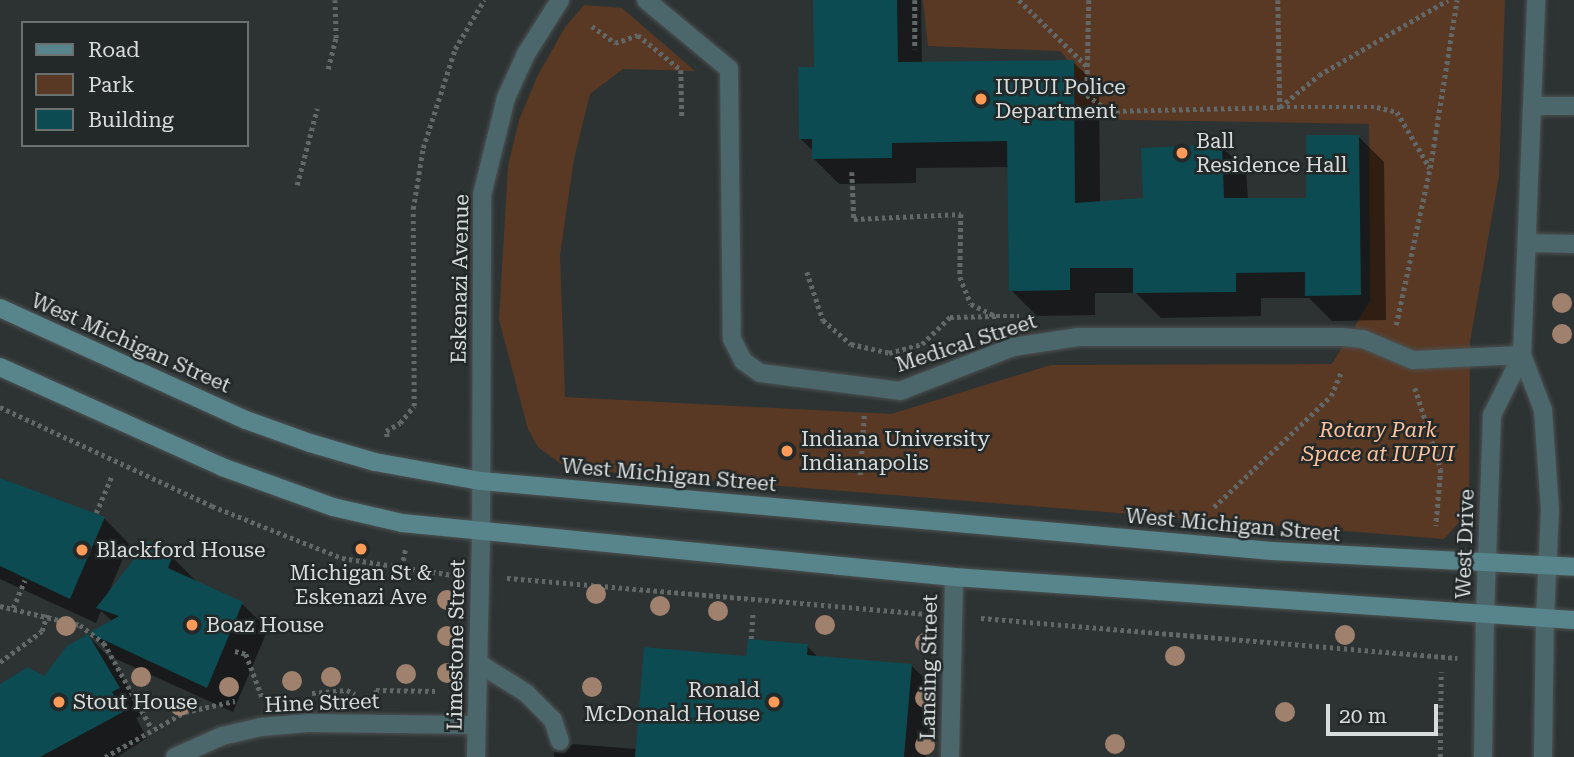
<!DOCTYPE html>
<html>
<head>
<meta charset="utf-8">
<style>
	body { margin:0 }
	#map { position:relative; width:1574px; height:757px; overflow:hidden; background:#2d3233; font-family:"Roboto Serif",serif }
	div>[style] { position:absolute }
	.green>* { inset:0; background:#5a3924 }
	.shadow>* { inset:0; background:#0007 }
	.building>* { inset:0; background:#0d4b52 }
	.path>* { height:4.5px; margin-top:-2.25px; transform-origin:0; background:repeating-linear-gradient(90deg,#626767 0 3.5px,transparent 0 7px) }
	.roads { filter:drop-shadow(0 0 2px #4c5151) drop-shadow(0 0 2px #4c5151) }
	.service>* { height:18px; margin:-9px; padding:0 9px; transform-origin:9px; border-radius:9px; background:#4b676b }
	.minor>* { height:18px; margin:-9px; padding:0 9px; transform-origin:9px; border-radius:9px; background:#4b676b }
	.tertiary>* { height:18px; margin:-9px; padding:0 9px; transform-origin:9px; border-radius:9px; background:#4b676b }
	.secondary>* { height:18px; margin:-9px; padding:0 9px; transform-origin:9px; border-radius:9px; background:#57858b }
	.trees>* { width:20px; height:20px; margin:-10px; border-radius:50%; background:#9f816d }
	.dots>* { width:19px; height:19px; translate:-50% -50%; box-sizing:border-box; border:4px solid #232829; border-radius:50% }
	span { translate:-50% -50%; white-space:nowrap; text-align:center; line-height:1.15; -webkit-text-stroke:5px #232829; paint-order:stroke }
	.poi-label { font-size:21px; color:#d8dcdc }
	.left { translate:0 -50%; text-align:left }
	.right { translate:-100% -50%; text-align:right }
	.street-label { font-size:21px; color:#d8dcdc }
	.park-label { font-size:21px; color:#fdc29d; font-style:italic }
	.legend { position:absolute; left:21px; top:21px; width:228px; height:126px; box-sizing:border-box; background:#232829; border:2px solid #6b7071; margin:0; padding:9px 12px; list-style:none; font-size:21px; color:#d8dcdc }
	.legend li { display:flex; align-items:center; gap:14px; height:35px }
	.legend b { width:35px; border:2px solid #6b7071 }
	.scale { position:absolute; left:1326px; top:704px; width:112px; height:32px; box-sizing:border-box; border:4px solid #d8dcdc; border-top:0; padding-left:9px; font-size:21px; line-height:24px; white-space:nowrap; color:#d8dcdc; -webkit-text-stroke:5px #232829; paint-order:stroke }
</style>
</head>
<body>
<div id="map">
	<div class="green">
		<i style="clip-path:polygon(923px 0,1505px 0,1499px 176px,1470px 342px,1469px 511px,1444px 539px,568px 469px,538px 447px,528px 429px,499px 320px,508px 166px,519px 120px,537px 77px,565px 27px,584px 5px,622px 8px,695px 71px,623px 69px,590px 94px,574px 159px,560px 255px,565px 397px,891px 414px,1051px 365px,1332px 364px,1370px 301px,1369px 124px,1074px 119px,1074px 68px,1060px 51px,928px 46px)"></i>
	</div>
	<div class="shadow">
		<i style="clip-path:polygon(815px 0,921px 0,922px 64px,1073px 62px,1099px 87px,1100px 203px,1144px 200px,1221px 146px,1246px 171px,1248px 200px,1307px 200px,1358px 136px,1384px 162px,1386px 320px,1332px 321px,1309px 298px,1261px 298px,1261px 316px,1161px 318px,1136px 293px,1095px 293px,1095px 315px,1037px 316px,1011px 290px,1010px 167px,916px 168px,916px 183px,839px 184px,814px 159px,814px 152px,800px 138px,816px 69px)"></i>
		<i style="clip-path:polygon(0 479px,104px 518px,129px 544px,109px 592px,172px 557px,198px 583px,242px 604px,268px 629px,233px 712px,116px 659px,92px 634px,113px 622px,101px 611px,96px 623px,0 579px)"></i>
		<i style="clip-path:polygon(88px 636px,113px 661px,144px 714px,136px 718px,147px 738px,117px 757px,0 757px,0 686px,44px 678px)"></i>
		<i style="clip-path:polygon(807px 646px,819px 658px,911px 665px,932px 686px,926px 757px,554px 757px,554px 752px,565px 753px,572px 744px,637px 749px,748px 657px)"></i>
	</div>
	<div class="building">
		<i style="clip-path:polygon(813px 0,897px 0,898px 62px,1074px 60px,1075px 203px,1143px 198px,1141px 148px,1222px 144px,1224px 198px,1306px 198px,1306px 135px,1359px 135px,1361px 295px,1305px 296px,1305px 272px,1236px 273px,1236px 292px,1133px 293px,1133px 268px,1070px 268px,1070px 290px,1009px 291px,1007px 141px,892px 143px,892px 158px,812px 159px,812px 139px,799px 139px,798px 67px,814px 67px)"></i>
		<i style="clip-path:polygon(0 478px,105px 517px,70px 599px,0 566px)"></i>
		<i style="clip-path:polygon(148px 541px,173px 555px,168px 568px,243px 602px,207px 688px,89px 633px,119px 616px,96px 608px)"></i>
		<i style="clip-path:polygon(88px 634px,120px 688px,112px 692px,123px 712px,40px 757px,0 757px,0 684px,28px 667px,44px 676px,67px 646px)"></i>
		<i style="clip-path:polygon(748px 639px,808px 644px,807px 655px,912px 664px,904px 757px,635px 757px,644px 647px,746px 656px)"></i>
	</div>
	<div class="path">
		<i style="left:915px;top:0;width:49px;rotate:90deg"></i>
		<i style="left:1019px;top:0;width:96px;rotate:44.2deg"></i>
		<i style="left:1089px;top:0;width:95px;rotate:91.2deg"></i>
		<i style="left:1087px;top:95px;width:27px;rotate:36deg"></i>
		<i style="left:1109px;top:111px;width:171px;rotate:-1.3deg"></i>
		<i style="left:1280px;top:107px;width:50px;rotate:-39.4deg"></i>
		<i style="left:1319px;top:75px;width:149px;rotate:-30.2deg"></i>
		<i style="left:1278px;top:0;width:107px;rotate:88.9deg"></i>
		<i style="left:1280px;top:107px;width:97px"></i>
		<i style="left:1377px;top:107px;width:21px;rotate:14deg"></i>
		<i style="left:1397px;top:112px;width:65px;rotate:59.5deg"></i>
		<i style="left:1430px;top:168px;width:170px;rotate:-80.9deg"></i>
		<i style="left:592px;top:26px;width:29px;rotate:36deg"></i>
		<i style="left:615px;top:43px;width:24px;rotate:-19deg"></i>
		<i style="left:638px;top:35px;width:55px;rotate:39.1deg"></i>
		<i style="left:681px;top:70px;width:48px;rotate:88.8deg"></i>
		<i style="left:328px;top:69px;width:32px;rotate:-76deg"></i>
		<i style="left:336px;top:38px;width:38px;rotate:-92deg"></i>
		<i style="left:852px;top:172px;width:47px;rotate:87.6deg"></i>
		<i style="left:854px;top:219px;width:107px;rotate:-2.7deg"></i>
		<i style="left:961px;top:214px;width:63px;rotate:90.9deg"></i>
		<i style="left:960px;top:277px;width:29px;rotate:68deg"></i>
		<i style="left:971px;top:304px;width:28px;rotate:26deg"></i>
		<i style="left:996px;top:316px;width:23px"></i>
		<i style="left:297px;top:185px;width:79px;rotate:-75.3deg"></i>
		<i style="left:807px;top:272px;width:51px;rotate:71.6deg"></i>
		<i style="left:823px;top:320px;width:37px;rotate:41deg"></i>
		<i style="left:851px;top:344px;width:39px;rotate:13deg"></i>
		<i style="left:889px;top:353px;width:34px;rotate:-15deg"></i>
		<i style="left:922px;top:344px;width:39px;rotate:-44deg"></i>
		<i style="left:950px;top:317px;width:46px;rotate:-1.2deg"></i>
		<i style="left:1396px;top:325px;width:161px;rotate:-77.8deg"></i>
		<i style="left:1415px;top:388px;width:85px;rotate:72.2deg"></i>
		<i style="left:1441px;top:469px;width:57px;rotate:95deg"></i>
		<i style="left:0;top:407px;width:234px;rotate:25deg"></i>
		<i style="left:212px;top:506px;width:140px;rotate:21.8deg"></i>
		<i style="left:342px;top:558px;width:112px;rotate:8.7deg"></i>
		<i style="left:387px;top:437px;width:6px;rotate:-99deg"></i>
		<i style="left:386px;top:431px;width:16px;rotate:-30deg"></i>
		<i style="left:400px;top:423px;width:22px;rotate:-51deg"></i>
		<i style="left:414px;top:406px;width:197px;rotate:-90.3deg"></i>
		<i style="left:413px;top:209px;width:62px;rotate:-80.7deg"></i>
		<i style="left:423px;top:148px;width:104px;rotate:-72.1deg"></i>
		<i style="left:455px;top:49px;width:57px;rotate:-59.4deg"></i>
		<i style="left:860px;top:475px;width:60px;rotate:-86.2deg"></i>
		<i style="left:1214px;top:507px;width:161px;rotate:-43.5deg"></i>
		<i style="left:1331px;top:396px;width:26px;rotate:-67deg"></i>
		<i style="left:96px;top:513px;width:39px;rotate:-67deg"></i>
		<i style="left:507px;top:578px;width:422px;rotate:4.9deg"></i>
		<i style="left:399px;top:581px;width:33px;rotate:-79deg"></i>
		<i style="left:0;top:606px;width:82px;rotate:13.4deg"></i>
		<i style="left:80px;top:625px;width:30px;rotate:37deg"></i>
		<i style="left:104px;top:643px;width:98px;rotate:60.8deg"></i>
		<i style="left:13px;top:608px;width:30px;rotate:-67deg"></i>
		<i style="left:981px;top:618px;width:478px;rotate:4.8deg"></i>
		<i style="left:751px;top:639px;width:27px;rotate:-86deg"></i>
		<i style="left:235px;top:651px;width:11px;rotate:15deg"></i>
		<i style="left:246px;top:654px;width:46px;rotate:69.6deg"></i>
		<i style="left:0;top:662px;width:52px;rotate:-36.4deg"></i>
		<i style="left:42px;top:631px;width:17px;rotate:-73deg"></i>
		<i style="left:312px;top:693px;width:35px;rotate:-5deg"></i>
		<i style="left:347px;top:690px;width:9px;rotate:27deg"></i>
		<i style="left:376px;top:699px;width:9px;rotate:-90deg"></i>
		<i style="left:376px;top:690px;width:59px;rotate:1deg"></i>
		<i style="left:105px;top:757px;width:92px;rotate:-29.4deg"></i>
		<i style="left:185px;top:712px;width:51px;rotate:-12.4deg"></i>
		<i style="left:1440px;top:757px;width:85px;rotate:-89.3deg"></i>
	</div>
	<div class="roads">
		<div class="service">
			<i style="left:646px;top:0;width:108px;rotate:39.7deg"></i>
			<i style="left:729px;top:69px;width:270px;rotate:89.4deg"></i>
			<i style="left:732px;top:339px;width:25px;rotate:63deg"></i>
			<i style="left:743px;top:361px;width:21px;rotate:35deg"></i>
			<i style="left:760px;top:373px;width:141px;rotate:7.3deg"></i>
			<i style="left:900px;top:391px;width:121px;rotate:-21.3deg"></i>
			<i style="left:1013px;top:347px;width:66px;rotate:-8.7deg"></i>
			<i style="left:1078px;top:337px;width:265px"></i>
			<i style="left:1343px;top:337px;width:20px;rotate:6deg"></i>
			<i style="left:1363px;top:339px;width:54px;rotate:22.8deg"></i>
			<i style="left:1413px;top:360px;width:109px;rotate:-2.6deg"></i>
			<i style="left:1529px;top:243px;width:45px;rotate:1.3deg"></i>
			<i style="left:478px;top:663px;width:57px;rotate:32deg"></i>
			<i style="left:526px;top:693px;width:38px;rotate:45deg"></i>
			<i style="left:553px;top:720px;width:22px;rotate:72deg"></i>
			<i style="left:1483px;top:757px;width:141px;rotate:-89.2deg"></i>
			<i style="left:1543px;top:757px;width:138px;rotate:-89.2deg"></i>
		</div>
		<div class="minor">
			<i style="left:1534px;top:106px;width:40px"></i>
			<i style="left:1522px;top:355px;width:59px;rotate:69.1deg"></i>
			<i style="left:1543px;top:410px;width:99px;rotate:86deg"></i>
			<i style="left:1550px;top:509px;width:110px;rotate:92.6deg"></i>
			<i style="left:481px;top:533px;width:338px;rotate:-89.8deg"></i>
			<i style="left:482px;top:195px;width:100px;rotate:-76.1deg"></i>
			<i style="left:506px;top:98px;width:48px;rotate:-65.6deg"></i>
			<i style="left:526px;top:54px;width:64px;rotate:-57.8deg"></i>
			<i style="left:1485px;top:616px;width:201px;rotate:-88deg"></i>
			<i style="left:1492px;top:415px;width:67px;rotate:-63.4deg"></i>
			<i style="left:1522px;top:355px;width:355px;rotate:-87.7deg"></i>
			<i style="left:175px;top:757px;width:51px;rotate:-24.1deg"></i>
			<i style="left:222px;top:736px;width:40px;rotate:-13deg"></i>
			<i style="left:261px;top:727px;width:47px;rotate:-4.9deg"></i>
			<i style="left:308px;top:723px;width:168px;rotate:0.7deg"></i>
			<i style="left:950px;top:757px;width:180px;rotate:-88.7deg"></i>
		</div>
		<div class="tertiary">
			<i style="left:476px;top:757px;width:224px;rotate:-88.7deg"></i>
		</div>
		<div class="secondary">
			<i style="left:0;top:308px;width:270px;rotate:24.5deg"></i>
			<i style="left:246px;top:420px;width:68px;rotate:19.8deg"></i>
			<i style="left:310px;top:443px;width:68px;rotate:16.3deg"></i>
			<i style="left:375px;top:462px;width:108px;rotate:10.2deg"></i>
			<i style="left:481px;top:481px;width:794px;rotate:5.06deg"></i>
			<i style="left:1272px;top:551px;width:302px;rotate:3deg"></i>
			<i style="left:0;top:367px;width:243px;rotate:24.2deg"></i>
			<i style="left:222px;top:467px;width:118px;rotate:19.8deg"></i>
			<i style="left:333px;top:507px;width:71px;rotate:13.1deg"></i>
			<i style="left:402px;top:523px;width:555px;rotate:5.59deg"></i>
			<i style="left:954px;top:577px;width:621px;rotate:3.97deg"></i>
		</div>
	</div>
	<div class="trees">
		<i style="left:1562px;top:303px"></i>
		<i style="left:1562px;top:334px"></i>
		<i style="left:596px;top:594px"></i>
		<i style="left:447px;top:600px"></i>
		<i style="left:660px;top:606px"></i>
		<i style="left:718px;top:611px"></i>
		<i style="left:825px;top:625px"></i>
		<i style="left:66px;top:626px"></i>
		<i style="left:1345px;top:635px"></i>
		<i style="left:447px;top:636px"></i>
		<i style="left:925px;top:643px"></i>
		<i style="left:1175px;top:656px"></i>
		<i style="left:447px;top:673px"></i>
		<i style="left:406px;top:674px"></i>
		<i style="left:141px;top:677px"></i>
		<i style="left:331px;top:677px"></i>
		<i style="left:292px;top:681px"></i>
		<i style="left:229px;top:687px"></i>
		<i style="left:592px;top:687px"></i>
		<i style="left:925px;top:698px"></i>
		<i style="left:180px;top:706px"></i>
		<i style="left:1285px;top:712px"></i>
		<i style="left:1115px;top:744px"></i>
		<i style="left:925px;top:745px"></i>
	</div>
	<div class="dots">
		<i style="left:981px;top:99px;background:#fe9b58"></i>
		<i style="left:1182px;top:153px;background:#fe9b58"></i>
		<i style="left:787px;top:451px;background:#fe9b58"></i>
		<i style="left:361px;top:549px;background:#fe9b58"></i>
		<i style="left:82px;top:550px;background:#fe9b58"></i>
		<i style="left:192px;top:625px;background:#fe9b58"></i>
		<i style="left:59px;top:702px;background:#fe9b58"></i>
		<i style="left:774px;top:702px;background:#fe9b58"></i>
	</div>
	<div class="poi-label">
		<span class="left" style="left:995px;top:99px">IUPUI Police<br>Department</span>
		<span class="left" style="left:1196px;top:153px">Ball<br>Residence Hall</span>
		<span class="left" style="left:801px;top:451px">Indiana University<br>Indianapolis</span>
		<span class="left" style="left:96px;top:550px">Blackford House</span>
		<span style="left:361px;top:585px">Michigan St &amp;<br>Eskenazi Ave</span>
		<span class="left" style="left:206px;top:625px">Boaz House</span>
		<span class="right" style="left:760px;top:702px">Ronald<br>McDonald House</span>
		<span class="left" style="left:73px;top:702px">Stout House</span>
	</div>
	<div class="street-label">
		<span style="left:460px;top:279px;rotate:-89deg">Eskenazi Avenue</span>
		<span style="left:131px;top:343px;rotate:24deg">West Michigan Street</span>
		<span style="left:966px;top:343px;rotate:-18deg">Medical Street</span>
		<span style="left:669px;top:475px;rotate:5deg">West Michigan Street</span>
		<span style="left:1233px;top:525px;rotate:5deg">West Michigan Street</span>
		<span style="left:1465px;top:544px;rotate:-88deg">West Drive</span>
		<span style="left:456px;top:645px;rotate:-89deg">Limestone Street</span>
		<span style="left:929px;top:667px;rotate:-89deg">Lansing Street</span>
		<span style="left:322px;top:703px;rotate:-2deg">Hine Street</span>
	</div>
	<div class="park-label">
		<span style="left:1378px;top:442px">Rotary Park<br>Space at IUPUI</span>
	</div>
	<ul class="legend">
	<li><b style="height:9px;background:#57858b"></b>Road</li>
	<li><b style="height:19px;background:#5a3924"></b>Park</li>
	<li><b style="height:19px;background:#0d4b52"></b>Building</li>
	</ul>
	<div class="scale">20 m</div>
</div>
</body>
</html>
